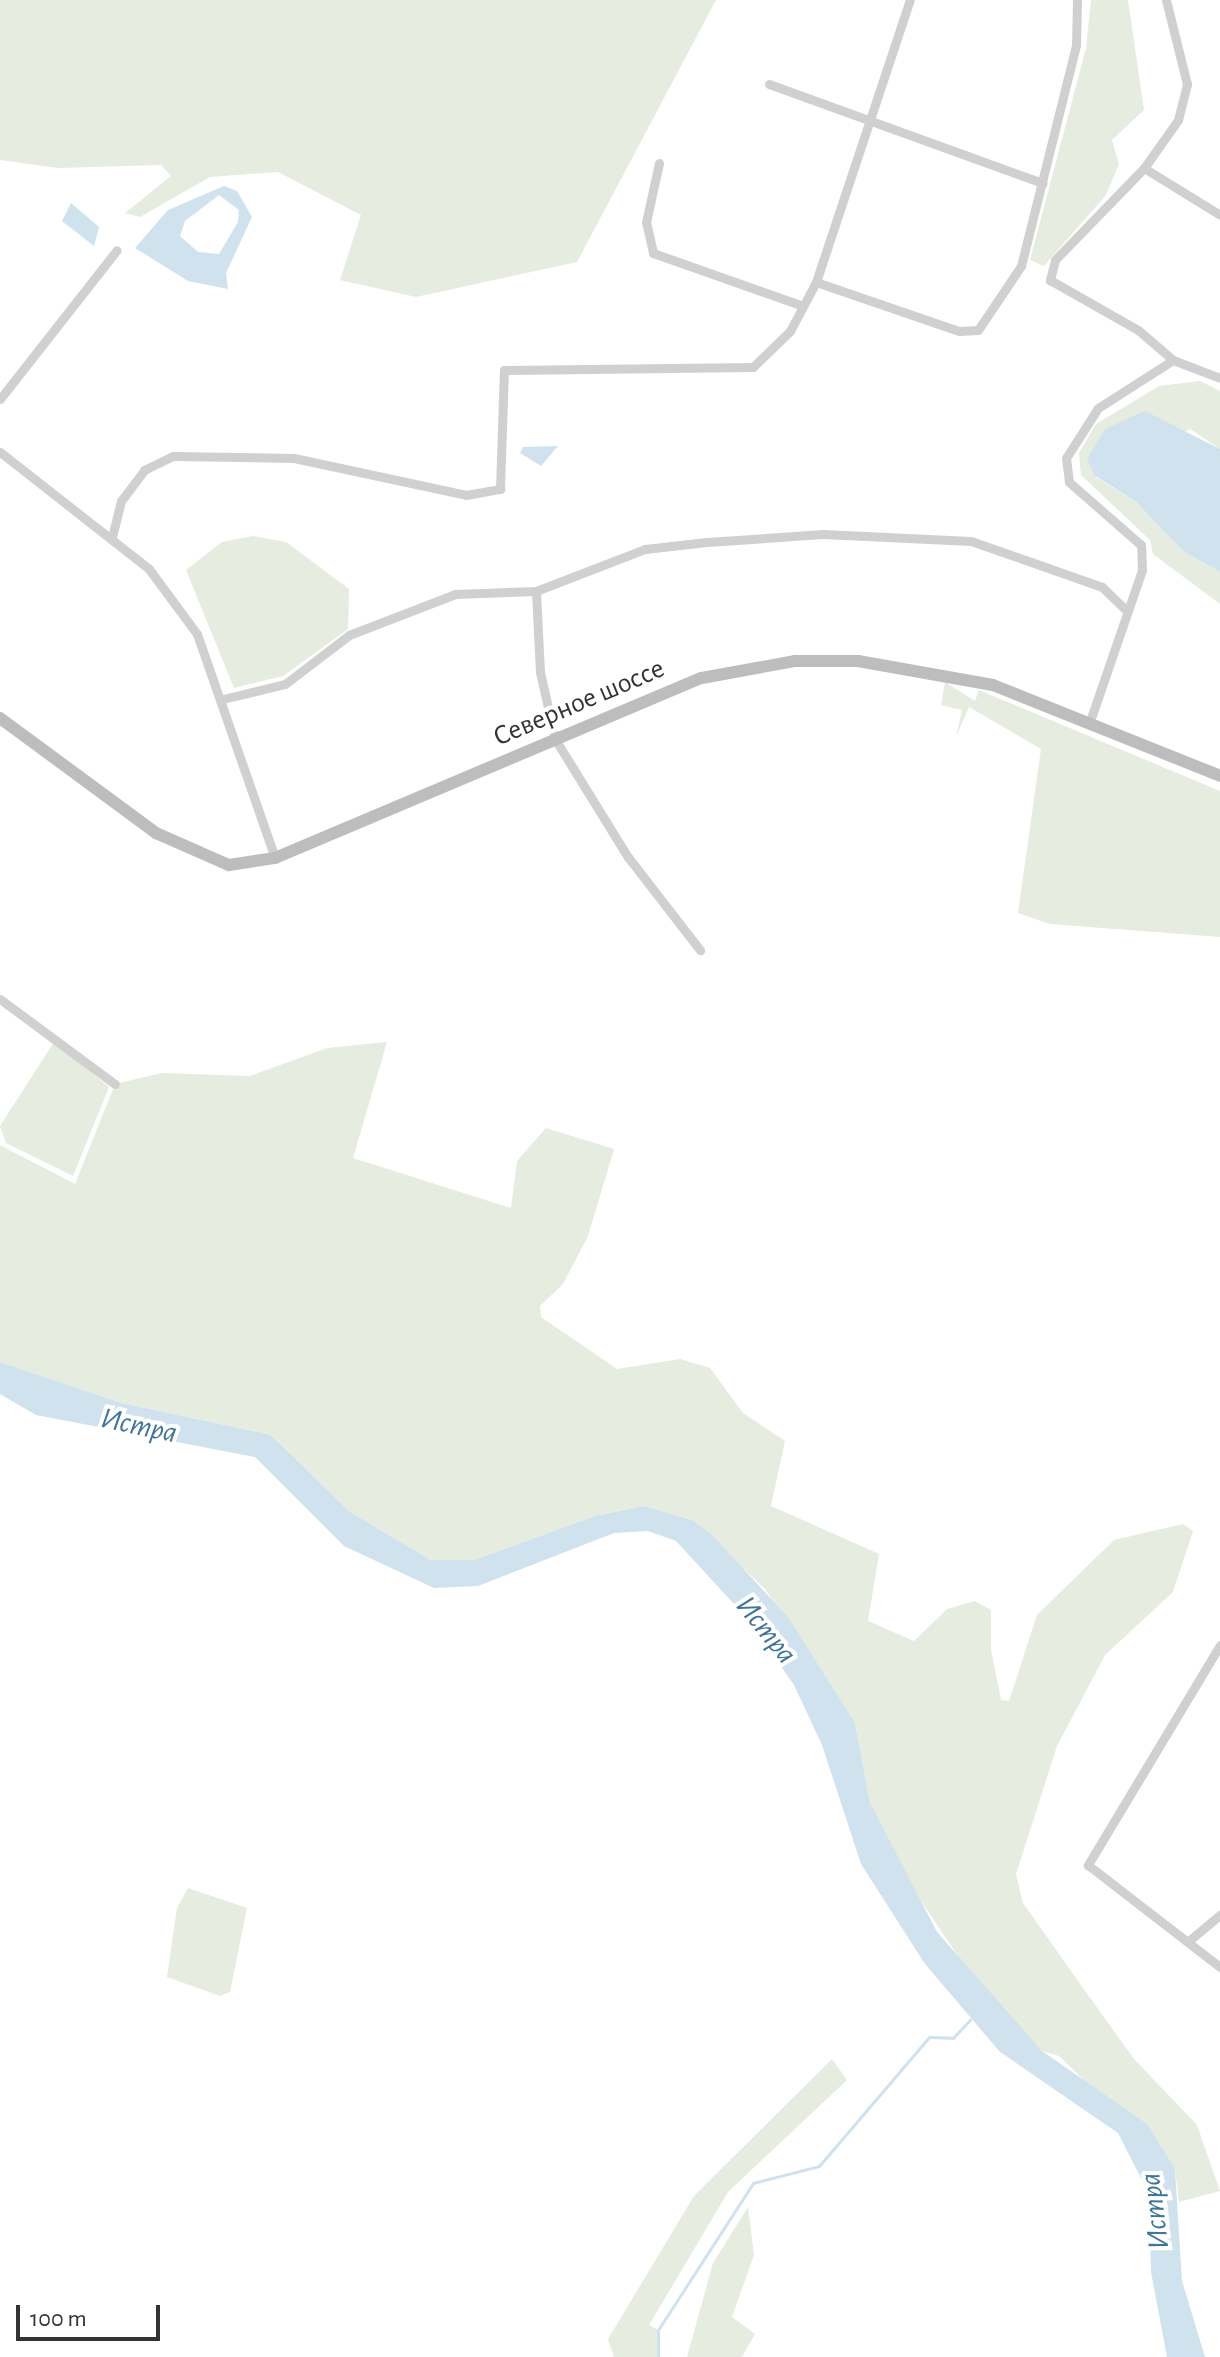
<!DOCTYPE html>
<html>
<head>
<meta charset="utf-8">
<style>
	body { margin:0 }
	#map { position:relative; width:1220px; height:2357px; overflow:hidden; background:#fff; font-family:"Alegreya Sans",sans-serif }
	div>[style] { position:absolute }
	.green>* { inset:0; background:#e6ecdf }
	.water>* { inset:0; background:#cfe2ee }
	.stream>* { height:3px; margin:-1.5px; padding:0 1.5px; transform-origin:1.5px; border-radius:1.5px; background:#cfe2ee }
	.minor>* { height:9px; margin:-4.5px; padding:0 4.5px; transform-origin:4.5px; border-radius:4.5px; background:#d0d0d0 }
	.secondary>* { height:12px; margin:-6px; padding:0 6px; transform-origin:6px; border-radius:6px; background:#bdbdbd }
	span { translate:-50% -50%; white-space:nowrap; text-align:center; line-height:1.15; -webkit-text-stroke:8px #fff; paint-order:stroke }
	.street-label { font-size:28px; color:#333 }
	.water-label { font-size:30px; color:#3f7597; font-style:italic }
	.scale { position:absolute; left:16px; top:2305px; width:144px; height:36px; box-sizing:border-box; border:4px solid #333; border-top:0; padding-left:10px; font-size:24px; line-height:28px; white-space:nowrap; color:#333; -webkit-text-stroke:6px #fff; paint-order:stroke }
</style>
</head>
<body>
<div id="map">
	<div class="green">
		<i style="clip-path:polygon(0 0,716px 0,577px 262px,416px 297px,340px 280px,361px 215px,278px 172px,210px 177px,140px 217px,125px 213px,171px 176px,161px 165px,58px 168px,0 160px)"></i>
		<i style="clip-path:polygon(1091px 0,1128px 0,1144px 110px,1112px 140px,1119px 164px,1106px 195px,1044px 266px,1030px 260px,1086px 48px)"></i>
		<i style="clip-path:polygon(1200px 381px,1220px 391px,1220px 449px,1190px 429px,1095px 477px,1135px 501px,1183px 551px,1220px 572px,1220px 604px,1153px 554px,1150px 540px,1081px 475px,1079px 453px,1096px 424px,1159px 386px)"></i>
		<i style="clip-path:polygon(253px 536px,286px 542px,349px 589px,348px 629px,283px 676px,234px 688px,186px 570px,222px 542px)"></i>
		<i style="clip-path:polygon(945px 682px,975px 701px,979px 690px,1220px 791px,1220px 937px,1050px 924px,1018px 913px,1041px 749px,969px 707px,956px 737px,962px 710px,941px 705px)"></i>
		<i style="clip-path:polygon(54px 1042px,109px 1087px,73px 1176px,6px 1143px,0 1126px)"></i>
		<i style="clip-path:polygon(387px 1042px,353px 1158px,511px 1208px,517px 1161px,546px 1128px,614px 1149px,588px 1236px,563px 1284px,540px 1306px,541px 1317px,617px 1369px,680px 1359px,710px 1368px,743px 1413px,785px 1441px,771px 1506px,879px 1554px,868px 1621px,914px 1641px,947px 1609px,975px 1601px,991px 1610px,991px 1650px,1001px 1700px,1009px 1701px,1037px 1615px,1114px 1540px,1183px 1524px,1193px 1531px,1173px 1592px,1105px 1655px,1057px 1746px,1016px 1874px,1023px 1903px,1083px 1988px,1134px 2059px,1197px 2125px,1220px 2191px,1179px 2202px,1175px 2169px,1059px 2056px,1042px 2051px,970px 1974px,897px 1865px,870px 1803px,855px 1723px,765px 1589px,692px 1520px,644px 1506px,595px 1516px,474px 1560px,431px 1560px,350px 1512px,271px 1435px,122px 1403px,0 1362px,0 1145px,75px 1184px,115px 1084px,162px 1073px,250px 1076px,327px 1048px)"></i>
		<i style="clip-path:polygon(188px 1888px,247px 1908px,230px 1992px,220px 1996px,167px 1977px,177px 1908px)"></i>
		<i style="clip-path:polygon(832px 2059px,847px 2080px,728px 2192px,649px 2325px,658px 2330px,658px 2357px,614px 2357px,608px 2339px,694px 2196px)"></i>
		<i style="clip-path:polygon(748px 2207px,754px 2255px,732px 2317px,755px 2334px,742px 2357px,687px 2357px,713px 2263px)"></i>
	</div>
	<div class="water">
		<i style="clip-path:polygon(evenodd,224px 186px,237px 191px,252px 217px,226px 273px,228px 289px,188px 281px,135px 248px,168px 210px,224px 186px,219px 195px,239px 210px,238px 222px,219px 254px,198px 252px,180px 236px,185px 221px,219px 195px)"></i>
		<i style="clip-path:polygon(71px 203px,99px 227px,94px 246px,62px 221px)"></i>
		<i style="clip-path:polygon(1145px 411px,1220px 449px,1220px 572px,1183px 551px,1135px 501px,1095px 476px,1087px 459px,1105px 429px)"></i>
		<i style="clip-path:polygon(558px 446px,541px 466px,520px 453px,523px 447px)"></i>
		<i style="clip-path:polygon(0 1362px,122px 1403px,271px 1435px,350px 1512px,431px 1560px,474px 1560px,595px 1516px,644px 1506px,692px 1520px,712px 1535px,788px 1617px,855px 1723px,870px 1803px,937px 1932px,1042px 2051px,1147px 2124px,1175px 2169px,1182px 2281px,1205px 2357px,1167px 2357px,1151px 2272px,1149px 2194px,1118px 2133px,1000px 2052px,925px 1964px,861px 1864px,822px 1745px,794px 1685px,746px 1617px,676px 1541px,648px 1531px,614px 1533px,478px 1586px,434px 1588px,344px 1546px,255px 1457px,36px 1415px,0 1394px)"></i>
	</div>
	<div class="stream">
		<i style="left:658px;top:2357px;width:27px;rotate:-90deg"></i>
		<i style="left:658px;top:2330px;width:175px;rotate:-57.1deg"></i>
		<i style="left:753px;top:2183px;width:68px;rotate:-14.4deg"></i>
		<i style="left:819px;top:2166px;width:170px;rotate:-49.5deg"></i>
		<i style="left:929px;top:2037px;width:24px;rotate:2deg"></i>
		<i style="left:953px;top:2038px;width:25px;rotate:-47deg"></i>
	</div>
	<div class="minor">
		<i style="left:1166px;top:0;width:87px;rotate:76deg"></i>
		<i style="left:1187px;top:84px;width:37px;rotate:104deg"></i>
		<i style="left:1178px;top:120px;width:59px;rotate:125.3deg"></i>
		<i style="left:1144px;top:168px;width:128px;rotate:134.1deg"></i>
		<i style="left:1055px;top:260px;width:21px;rotate:104deg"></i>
		<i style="left:1050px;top:280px;width:101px;rotate:29.6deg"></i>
		<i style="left:1138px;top:330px;width:46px;rotate:40.6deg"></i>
		<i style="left:769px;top:84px;width:291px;rotate:19.9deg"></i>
		<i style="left:659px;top:163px;width:60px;rotate:102.4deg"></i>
		<i style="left:646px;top:222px;width:32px;rotate:77deg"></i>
		<i style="left:653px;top:253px;width:157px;rotate:19.4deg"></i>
		<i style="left:1144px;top:168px;width:89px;rotate:31.7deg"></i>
		<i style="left:816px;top:282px;width:151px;rotate:18.9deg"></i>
		<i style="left:959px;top:331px;width:19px;rotate:-3deg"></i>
		<i style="left:978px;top:330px;width:77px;rotate:-56.1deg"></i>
		<i style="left:1021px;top:266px;width:228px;rotate:-76deg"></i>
		<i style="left:1076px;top:45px;width:45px;rotate:-88.7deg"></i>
		<i style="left:0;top:399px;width:189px;rotate:-51.9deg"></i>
		<i style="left:0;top:452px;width:189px;rotate:38.1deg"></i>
		<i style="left:149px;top:569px;width:81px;rotate:53.6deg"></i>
		<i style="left:197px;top:634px;width:237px;rotate:70.8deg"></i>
		<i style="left:112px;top:537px;width:37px;rotate:-76deg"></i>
		<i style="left:121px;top:501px;width:39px;rotate:-53deg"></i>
		<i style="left:144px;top:470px;width:32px;rotate:-26deg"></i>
		<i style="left:173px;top:456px;width:121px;rotate:0.9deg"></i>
		<i style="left:294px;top:458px;width:176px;rotate:12.1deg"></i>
		<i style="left:466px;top:495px;width:35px;rotate:-10deg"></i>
		<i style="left:500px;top:489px;width:119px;rotate:-88.1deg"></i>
		<i style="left:504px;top:370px;width:249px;rotate:-0.7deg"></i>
		<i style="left:753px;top:367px;width:52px;rotate:-44.2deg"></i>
		<i style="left:790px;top:331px;width:55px;rotate:-62deg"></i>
		<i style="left:816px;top:282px;width:297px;rotate:-71.6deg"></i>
		<i style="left:536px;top:591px;width:81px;rotate:87.2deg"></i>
		<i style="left:540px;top:672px;width:69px;rotate:77.4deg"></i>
		<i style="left:555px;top:739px;width:139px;rotate:58.3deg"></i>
		<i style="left:628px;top:857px;width:118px;rotate:52.3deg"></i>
		<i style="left:223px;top:699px;width:64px;rotate:-13.6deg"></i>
		<i style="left:285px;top:684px;width:81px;rotate:-37.4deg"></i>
		<i style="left:349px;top:635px;width:114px;rotate:-21.1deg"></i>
		<i style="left:455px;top:594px;width:81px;rotate:-2.1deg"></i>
		<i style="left:536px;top:591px;width:117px;rotate:-21.1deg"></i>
		<i style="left:645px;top:549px;width:62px;rotate:-6.4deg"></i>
		<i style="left:707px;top:542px;width:116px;rotate:-3.9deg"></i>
		<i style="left:823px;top:534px;width:148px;rotate:2.7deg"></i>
		<i style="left:971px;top:541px;width:139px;rotate:19.3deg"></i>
		<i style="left:1102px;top:587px;width:35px;rotate:44deg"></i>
		<i style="left:1090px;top:721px;width:160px;rotate:-71deg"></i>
		<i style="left:1142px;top:570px;width:25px;rotate:-92deg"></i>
		<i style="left:1141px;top:545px;width:96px;rotate:-138.8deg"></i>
		<i style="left:1069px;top:482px;width:24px;rotate:-97deg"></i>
		<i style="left:1066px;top:458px;width:59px;rotate:-57.4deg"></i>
		<i style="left:1098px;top:408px;width:89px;rotate:-32.6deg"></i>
		<i style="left:1173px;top:360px;width:50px;rotate:21deg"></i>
		<i style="left:0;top:999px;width:143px;rotate:36.5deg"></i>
		<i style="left:1220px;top:1645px;width:257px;rotate:121deg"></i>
		<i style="left:1088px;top:1865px;width:167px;rotate:37.7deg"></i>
		<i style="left:1191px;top:1939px;width:38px;rotate:-40deg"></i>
	</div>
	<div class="secondary">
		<i style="left:0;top:718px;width:194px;rotate:36.4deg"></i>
		<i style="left:156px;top:833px;width:80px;rotate:23.7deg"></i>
		<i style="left:229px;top:865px;width:47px;rotate:-8.7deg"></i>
		<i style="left:275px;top:858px;width:463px;rotate:-22.9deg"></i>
		<i style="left:702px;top:678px;width:95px;rotate:-10.4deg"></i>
		<i style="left:795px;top:661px;width:63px"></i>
		<i style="left:858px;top:661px;width:137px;rotate:10.1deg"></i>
		<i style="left:993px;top:685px;width:245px;rotate:21.8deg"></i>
	</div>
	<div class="street-label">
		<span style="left:579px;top:703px;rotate:-23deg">Северное шоссе</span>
	</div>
	<div class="water-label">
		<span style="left:139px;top:1426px;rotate:12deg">Истра</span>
		<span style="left:766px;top:1630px;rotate:51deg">Истра</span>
		<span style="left:1155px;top:2211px;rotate:-97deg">Истра</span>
	</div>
	<div class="scale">100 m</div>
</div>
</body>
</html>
